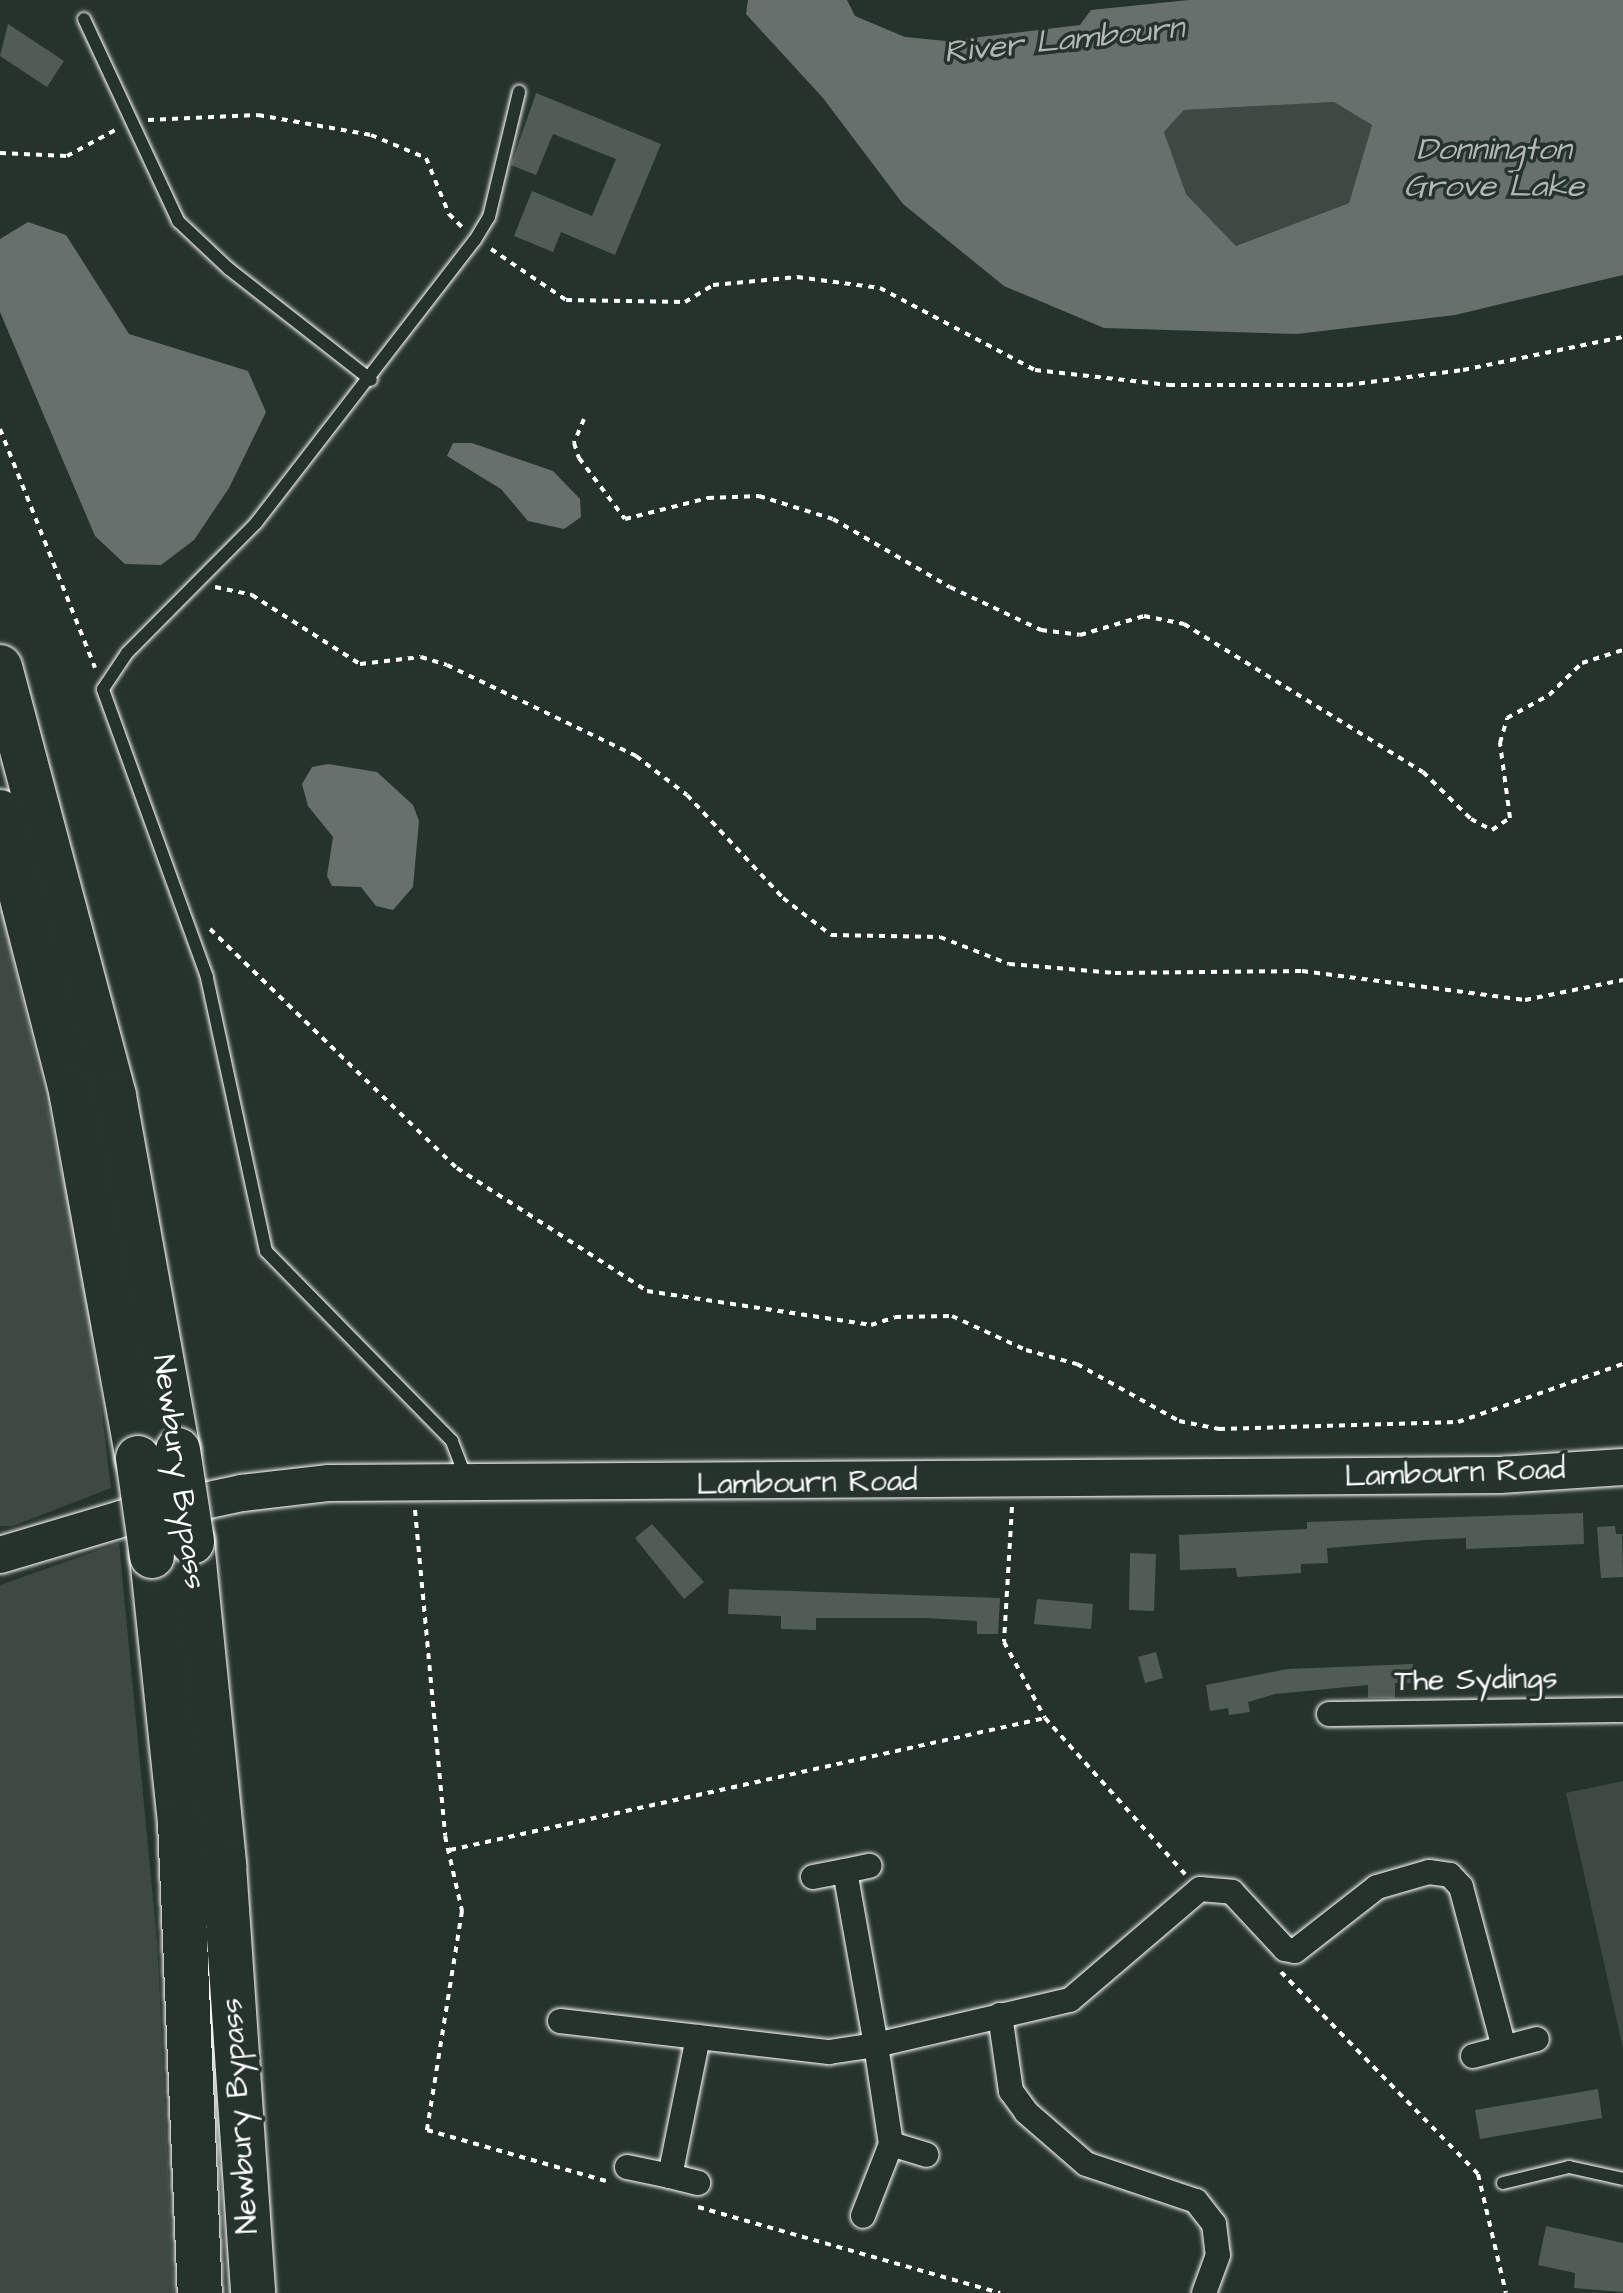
<!DOCTYPE html>
<html>
<head>
<meta charset="utf-8">
<style>
	body { margin:0 }
	#map { position:relative; width:1623px; height:2293px; overflow:hidden; background:#26332d; font-family:"Architects Daughter",sans-serif }
	div>[style] { position:absolute }
	.green>* { inset:0; background:#3e4944 }
	.water>* { inset:0; background:#67706c }
	.building>* { inset:0; background:#515c57 }
	.path>* { height:4px; margin-top:-2px; transform-origin:0; background:repeating-linear-gradient(90deg,#fff 0 6px,transparent 0 12px) }
	.roads { filter:drop-shadow(0 0 2px #fff) drop-shadow(0 0 2px #fff) }
	.lane>* { height:12px; margin:-6px; padding:0 6px; transform-origin:6px; border-radius:6px; background:#26332d }
	.street>* { height:24px; margin:-12px; padding:0 12px; transform-origin:12px; border-radius:12px; background:#26332d }
	.secondary>* { height:36px; margin:-18px; padding:0 18px; transform-origin:18px; border-radius:18px; background:#26332d }
	.highway>* { height:44px; margin:-22px; padding:0 22px; transform-origin:22px; border-radius:22px; background:#26332d }
	.bridges { filter:drop-shadow(0 0 2px #fff) drop-shadow(0 0 2px #fff) }
	.highway-bridge>* { height:44px; margin:-22px; padding:0 22px; transform-origin:22px; border-radius:22px; background:#26332d }
	span { translate:-50% -50%; white-space:nowrap; text-align:center; line-height:1.15; -webkit-text-stroke:7px #26332d; paint-order:stroke }
	.street-label { font-size:30px; color:#fff }
	.water-label { font-size:32px; color:#b3b8b6; font-style:italic }
</style>
</head>
<body>
<div id="map">
	<div class="green">
		<i style="clip-path:polygon(1334px 102px,1372px 125px,1349px 203px,1236px 246px,1186px 194px,1164px 132px,1184px 110px)"></i>
		<i style="clip-path:polygon(0 902px,84px 1266px,111px 1488px,13px 1526px,0 1526px)"></i>
		<i style="clip-path:polygon(119px 1543px,157px 1941px,174px 2293px,0 2293px,0 1585px)"></i>
		<i style="clip-path:polygon(1623px 1781px,1623px 2048px,1566px 1793px)"></i>
	</div>
	<div class="water">
		<i style="clip-path:polygon(evenodd,748px 0,847px 0,855px 16px,905px 37px,946px 41px,1080px 25px,1091px 10px,1189px 0,1623px 0,1623px 275px,1455px 315px,1297px 334px,1104px 328px,1004px 286px,903px 204px,823px 98px,746px 14px,748px 0,1334px 102px,1372px 125px,1349px 203px,1236px 246px,1186px 194px,1164px 132px,1184px 110px,1334px 102px)"></i>
		<i style="clip-path:polygon(28px 222px,66px 235px,129px 334px,248px 371px,266px 412px,229px 488px,194px 540px,161px 565px,125px 564px,95px 536px,0 312px,0 239px)"></i>
		<i style="clip-path:polygon(453px 443px,472px 443px,553px 471px,580px 499px,581px 517px,564px 529px,528px 521px,501px 489px,447px 456px)"></i>
		<i style="clip-path:polygon(328px 764px,377px 772px,413px 805px,419px 821px,413px 887px,393px 910px,376px 906px,361px 887px,332px 886px,327px 876px,333px 837px,308px 806px,302px 784px,312px 767px)"></i>
	</div>
	<div class="building">
		<i style="clip-path:polygon(8px 24px,64px 61px,47px 87px,0 56px)"></i>
		<i style="clip-path:polygon(536px 93px,661px 144px,615px 255px,561px 232px,553px 252px,514px 236px,532px 191px,592px 216px,616px 159px,553px 134px,536px 175px,511px 165px)"></i>
		<i style="clip-path:polygon(1583px 1513px,1584px 1544px,1466px 1549px,1466px 1538px,1426px 1540px,1327px 1548px,1328px 1563px,1301px 1564px,1301px 1573px,1237px 1577px,1236px 1568px,1180px 1570px,1179px 1535px,1307px 1529px,1307px 1522px)"></i>
		<i style="clip-path:polygon(652px 1524px,704px 1582px,684px 1599px,635px 1538px)"></i>
		<i style="clip-path:polygon(1615px 1526px,1616px 1534px,1622px 1534px,1623px 1577px,1601px 1578px,1597px 1527px)"></i>
		<i style="clip-path:polygon(1130px 1553px,1156px 1554px,1154px 1611px,1129px 1610px)"></i>
		<i style="clip-path:polygon(729px 1589px,1000px 1598px,998px 1634px,977px 1634px,977px 1621px,927px 1618px,816px 1618px,816px 1630px,781px 1629px,781px 1616px,728px 1614px)"></i>
		<i style="clip-path:polygon(1037px 1599px,1093px 1604px,1091px 1629px,1034px 1624px)"></i>
		<i style="clip-path:polygon(1156px 1652px,1163px 1678px,1145px 1683px,1138px 1657px)"></i>
		<i style="clip-path:polygon(1413px 1664px,1414px 1683px,1395px 1683px,1395px 1698px,1368px 1698px,1368px 1685px,1275px 1694px,1248px 1702px,1250px 1712px,1229px 1715px,1228px 1708px,1210px 1711px,1206px 1685px,1288px 1669px)"></i>
		<i style="clip-path:polygon(1598px 2089px,1602px 2118px,1480px 2139px,1475px 2110px)"></i>
		<i style="clip-path:polygon(1546px 2226px,1623px 2243px,1623px 2292px,1574px 2288px,1575px 2273px,1538px 2265px)"></i>
	</div>
	<div class="path">
		<i style="left:148px;top:120px;width:110px;rotate:-2.6deg"></i>
		<i style="left:258px;top:115px;width:115px;rotate:10deg"></i>
		<i style="left:371px;top:135px;width:60px;rotate:22.7deg"></i>
		<i style="left:426px;top:158px;width:61px;rotate:67.7deg"></i>
		<i style="left:449px;top:214px;width:18px;rotate:45deg"></i>
		<i style="left:0;top:153px;width:67px;rotate:2.6deg"></i>
		<i style="left:67px;top:156px;width:57px;rotate:-28.4deg"></i>
		<i style="left:491px;top:249px;width:91px;rotate:34.2deg"></i>
		<i style="left:566px;top:300px;width:119px;rotate:1deg"></i>
		<i style="left:685px;top:302px;width:33px;rotate:-31deg"></i>
		<i style="left:713px;top:285px;width:84px;rotate:-5.4deg"></i>
		<i style="left:797px;top:277px;width:84px;rotate:7.5deg"></i>
		<i style="left:880px;top:288px;width:175px;rotate:27.9deg"></i>
		<i style="left:1035px;top:370px;width:135px;rotate:6.4deg"></i>
		<i style="left:1169px;top:385px;width:178px"></i>
		<i style="left:1347px;top:385px;width:117px;rotate:-7.4deg"></i>
		<i style="left:1463px;top:370px;width:163px;rotate:-11.7deg"></i>
		<i style="left:584px;top:419px;width:26px;rotate:113deg"></i>
		<i style="left:574px;top:443px;width:16px;rotate:72deg"></i>
		<i style="left:579px;top:458px;width:76px;rotate:53deg"></i>
		<i style="left:625px;top:519px;width:86px;rotate:-14.2deg"></i>
		<i style="left:708px;top:498px;width:51px;rotate:-2.2deg"></i>
		<i style="left:759px;top:496px;width:77px;rotate:17.3deg"></i>
		<i style="left:833px;top:519px;width:135px;rotate:30.2deg"></i>
		<i style="left:950px;top:587px;width:101px;rotate:25.3deg"></i>
		<i style="left:1041px;top:630px;width:39px;rotate:7deg"></i>
		<i style="left:1080px;top:635px;width:67px;rotate:-16.5deg"></i>
		<i style="left:1144px;top:616px;width:41px;rotate:11.3deg"></i>
		<i style="left:1184px;top:624px;width:281px;rotate:31.8deg"></i>
		<i style="left:1423px;top:772px;width:67px;rotate:44.4deg"></i>
		<i style="left:1471px;top:819px;width:24px;rotate:28deg"></i>
		<i style="left:1492px;top:830px;width:22px;rotate:-34deg"></i>
		<i style="left:1510px;top:818px;width:76px;rotate:-97.6deg"></i>
		<i style="left:1500px;top:743px;width:26px;rotate:-74deg"></i>
		<i style="left:1507px;top:718px;width:48px;rotate:-28.7deg"></i>
		<i style="left:1549px;top:695px;width:46px;rotate:-44.1deg"></i>
		<i style="left:1582px;top:663px;width:43px;rotate:-17.6deg"></i>
		<i style="left:0;top:429px;width:257px;rotate:68.3deg"></i>
		<i style="left:215px;top:587px;width:38px;rotate:12deg"></i>
		<i style="left:252px;top:595px;width:128px;rotate:32.6deg"></i>
		<i style="left:360px;top:664px;width:61px;rotate:-6.5deg"></i>
		<i style="left:421px;top:657px;width:27px;rotate:17deg"></i>
		<i style="left:447px;top:665px;width:210px;rotate:25.7deg"></i>
		<i style="left:636px;top:756px;width:64px;rotate:37.4deg"></i>
		<i style="left:687px;top:795px;width:141px;rotate:47deg"></i>
		<i style="left:783px;top:898px;width:61px;rotate:37.6deg"></i>
		<i style="left:831px;top:935px;width:109px;rotate:1.1deg"></i>
		<i style="left:940px;top:937px;width:74px;rotate:21.4deg"></i>
		<i style="left:1009px;top:964px;width:106px;rotate:4.9deg"></i>
		<i style="left:1115px;top:973px;width:187px;rotate:-0.6deg"></i>
		<i style="left:1302px;top:971px;width:225px;rotate:7.4deg"></i>
		<i style="left:1525px;top:1000px;width:100px;rotate:-11.5deg"></i>
		<i style="left:210px;top:929px;width:344px;rotate:44.1deg"></i>
		<i style="left:457px;top:1168px;width:226px;rotate:32.9deg"></i>
		<i style="left:647px;top:1291px;width:227px;rotate:8.6deg"></i>
		<i style="left:871px;top:1325px;width:25px;rotate:-18deg"></i>
		<i style="left:895px;top:1317px;width:57px;rotate:-1deg"></i>
		<i style="left:952px;top:1316px;width:81px;rotate:24.7deg"></i>
		<i style="left:1026px;top:1350px;width:53px;rotate:15.4deg"></i>
		<i style="left:1077px;top:1364px;width:117px;rotate:29.2deg"></i>
		<i style="left:1179px;top:1421px;width:41px;rotate:11.3deg"></i>
		<i style="left:1219px;top:1429px;width:239px;rotate:-1.7deg"></i>
		<i style="left:1458px;top:1422px;width:175px;rotate:-19.4deg"></i>
		<i style="left:1012px;top:1507px;width:135px;rotate:93.4deg"></i>
		<i style="left:1004px;top:1642px;width:86px;rotate:61.7deg"></i>
		<i style="left:1045px;top:1718px;width:210px;rotate:48.1deg"></i>
		<i style="left:415px;top:1510px;width:327px;rotate:84.7deg"></i>
		<i style="left:445px;top:1836px;width:77px;rotate:77.2deg"></i>
		<i style="left:462px;top:1911px;width:222px;rotate:99.1deg"></i>
		<i style="left:427px;top:2130px;width:189px;rotate:15.9deg"></i>
		<i style="left:450px;top:1850px;width:609px;rotate:-12.51deg"></i>
		<i style="left:1281px;top:1972px;width:282px;rotate:45.7deg"></i>
		<i style="left:1478px;top:2174px;width:122px;rotate:76.8deg"></i>
		<i style="left:698px;top:2207px;width:314px;rotate:15.9deg"></i>
	</div>
	<div class="roads">
		<div class="lane">
			<i style="left:84px;top:19px;width:223px;rotate:65deg"></i>
			<i style="left:178px;top:221px;width:70px;rotate:43.3deg"></i>
			<i style="left:229px;top:269px;width:180px;rotate:38deg"></i>
			<i style="left:466px;top:1478px;width:40px;rotate:-111deg"></i>
			<i style="left:452px;top:1441px;width:266px;rotate:-134.4deg"></i>
			<i style="left:266px;top:1251px;width:280px;rotate:-102.2deg"></i>
			<i style="left:207px;top:977px;width:306px;rotate:-109.9deg"></i>
			<i style="left:103px;top:689px;width:43px;rotate:-56.3deg"></i>
			<i style="left:127px;top:653px;width:183px;rotate:-45.2deg"></i>
			<i style="left:256px;top:523px;width:358px;rotate:-52.3deg"></i>
			<i style="left:475px;top:240px;width:27px;rotate:-59deg"></i>
			<i style="left:489px;top:217px;width:129px;rotate:-76.5deg"></i>
			<i style="left:1503px;top:2183px;width:68px;rotate:-13.6deg"></i>
			<i style="left:1569px;top:2167px;width:55px;rotate:12.5deg"></i>
		</div>
		<div class="street">
			<i style="left:1329px;top:1714px;width:294px;rotate:-0.8deg"></i>
			<i style="left:845px;top:1871px;width:25px;rotate:-12deg"></i>
			<i style="left:813px;top:1877px;width:33px;rotate:-11deg"></i>
			<i style="left:845px;top:1871px;width:177px;rotate:79.9deg"></i>
			<i style="left:876px;top:2045px;width:199px;rotate:-13.1deg"></i>
			<i style="left:1070px;top:2000px;width:171px;rotate:-40.5deg"></i>
			<i style="left:1200px;top:1889px;width:32px;rotate:5deg"></i>
			<i style="left:1232px;top:1892px;width:78px;rotate:47.1deg"></i>
			<i style="left:1285px;top:1949px;width:10px;rotate:11deg"></i>
			<i style="left:1295px;top:1951px;width:104px;rotate:-38deg"></i>
			<i style="left:1377px;top:1887px;width:54px;rotate:-16.1deg"></i>
			<i style="left:1429px;top:1872px;width:21px;rotate:8deg"></i>
			<i style="left:1450px;top:1875px;width:16px;rotate:47deg"></i>
			<i style="left:1461px;top:1887px;width:166px;rotate:75deg"></i>
			<i style="left:1000px;top:2015px;width:77px;rotate:81.8deg"></i>
			<i style="left:1011px;top:2091px;width:26px;rotate:54deg"></i>
			<i style="left:1026px;top:2112px;width:79px;rotate:40.9deg"></i>
			<i style="left:1086px;top:2164px;width:116px;rotate:18.6deg"></i>
			<i style="left:1196px;top:2201px;width:29px;rotate:52deg"></i>
			<i style="left:1214px;top:2224px;width:31px;rotate:83deg"></i>
			<i style="left:1218px;top:2255px;width:40px;rotate:110.2deg"></i>
			<i style="left:560px;top:2021px;width:271px;rotate:6.6deg"></i>
			<i style="left:829px;top:2052px;width:48px;rotate:-8.5deg"></i>
			<i style="left:876px;top:2045px;width:100px;rotate:81.4deg"></i>
			<i style="left:891px;top:2144px;width:77px;rotate:111.3deg"></i>
			<i style="left:1473px;top:2056px;width:66px;rotate:-14.9deg"></i>
			<i style="left:891px;top:2144px;width:37px;rotate:17deg"></i>
			<i style="left:627px;top:2167px;width:44px;rotate:11.8deg"></i>
			<i style="left:670px;top:2176px;width:142px;rotate:-78.6deg"></i>
			<i style="left:670px;top:2176px;width:29px;rotate:14deg"></i>
		</div>
		<div class="secondary">
			<i style="left:0;top:1555px;width:129px;rotate:-16.6deg"></i>
			<i style="left:124px;top:1518px;width:121px;rotate:-12deg"></i>
			<i style="left:242px;top:1493px;width:88px;rotate:-6.6deg"></i>
			<i style="left:329px;top:1483px;width:1171px;rotate:-0.39deg"></i>
			<i style="left:1500px;top:1475px;width:123px;rotate:-3.7deg"></i>
		</div>
		<div class="highway">
			<i style="left:0;top:667px;width:444px;rotate:75.1deg"></i>
			<i style="left:114px;top:1096px;width:360px;rotate:79.8deg"></i>
			<i style="left:0;top:812px;width:288px;rotate:75.7deg"></i>
			<i style="left:71px;top:1091px;width:373px;rotate:79.7deg"></i>
			<i style="left:192px;top:1542px;width:325px;rotate:84.3deg"></i>
			<i style="left:224px;top:1865px;width:429px;rotate:86.1deg"></i>
			<i style="left:152px;top:1556px;width:266px;rotate:84deg"></i>
			<i style="left:180px;top:1821px;width:472px;rotate:87.6deg"></i>
		</div>
	</div>
	<div class="bridges">
		<div class="highway-bridge">
			<i style="left:178px;top:1450px;width:93px;rotate:81.3deg"></i>
			<i style="left:138px;top:1458px;width:99px;rotate:81.9deg"></i>
		</div>
	</div>
	<div class="street-label">
		<span style="left:179px;top:1472px;rotate:82deg">Newbury Bypass</span>
		<span style="left:1455px;top:1473px;rotate:-2deg">Lambourn Road</span>
		<span style="left:807px;top:1483px;rotate:-1deg">Lambourn Road</span>
		<span style="left:1476px;top:1680px;rotate:-1deg">The Sydings</span>
		<span style="left:240px;top:2116px;rotate:-94deg">Newbury Bypass</span>
	</div>
	<div class="water-label">
		<span style="left:1064px;top:41px;rotate:-6deg">River Lambourn</span>
		<span style="left:1494px;top:169px">Donnington<br>Grove Lake</span>
	</div>
</div>
</body>
</html>
